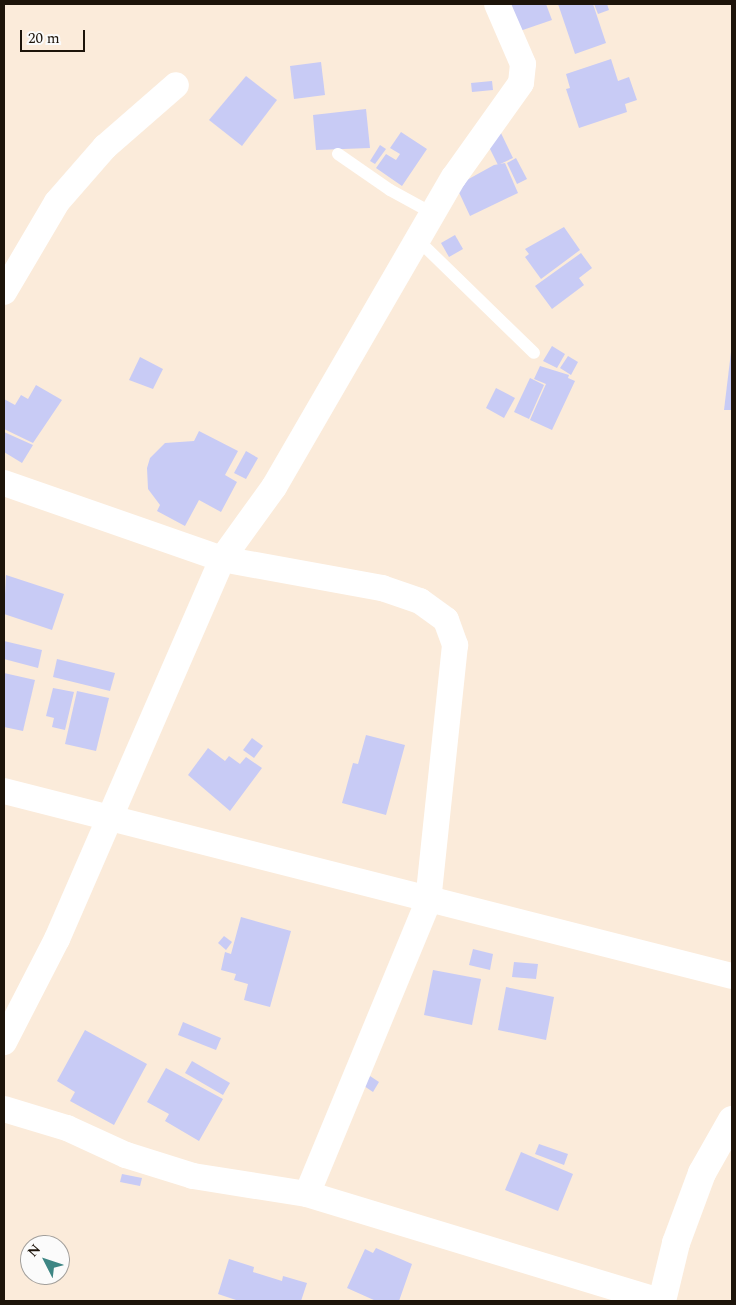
<!DOCTYPE html>
<html>
<head>
<meta charset="utf-8">
<style>
	body { margin:0 }
	#map { position:relative; width:736px; height:1305px; overflow:hidden; background:#fbebda; font-family:Spectral,serif }
	div>[style] { position:absolute }
	.building>* { inset:0; background:#c8cbf5 }
	.service>* { height:12px; margin:-6px; padding:0 6px; transform-origin:6px; border-radius:6px; background:#fff }
	.minor>* { height:26px; margin:-13px; padding:0 13px; transform-origin:13px; border-radius:13px; background:#fff }
	.secondary>* { height:28px; margin:-14px; padding:0 14px; transform-origin:14px; border-radius:14px; background:#fff }
	span { translate:-50% -50%; white-space:nowrap; text-align:center; line-height:1.15; -webkit-text-stroke:4px #fbfbfb; paint-order:stroke }
	.frame { position:absolute; inset:0; border:5px solid #1d140a; pointer-events:none }
	.north { position:absolute; left:20px; top:1235px; width:50px; height:50px; box-sizing:border-box; background:#fbfbfb; border:1px solid #a29f9b; border-radius:50%; rotate:311deg; font-size:14px; font-weight:700; line-height:20px; text-align:center; color:#1d140a }
	.north::after { content:''; display:block; margin:auto; width:18px; height:22px; background:#3e8684; clip-path:polygon(50% 0,100% 100%,50% 72%,0 100%) }
	.scale { position:absolute; left:20px; top:30px; width:65px; height:22px; box-sizing:border-box; border:2px solid #1d140a; border-top:0; padding-left:6px; font-size:15px; line-height:18px; white-space:nowrap; color:#1d140a; -webkit-text-stroke:4px #fbfbfb; paint-order:stroke }
</style>
</head>
<body>
<div id="map">
	<div class="building">
		<i style="clip-path:polygon(511px 4px,546px 4px,552px 20px,514px 33px)"></i>
		<i style="clip-path:polygon(558px 4px,593px 4px,606px 43px,575px 54px)"></i>
		<i style="clip-path:polygon(594px 4px,607px 4px,609px 10px,598px 14px)"></i>
		<i style="clip-path:polygon(611px 59px,618px 81px,629px 77px,637px 100px,625px 104px,627px 112px,579px 128px,566px 89px,570px 88px,566px 74px)"></i>
		<i style="clip-path:polygon(321px 62px,325px 95px,294px 99px,290px 66px)"></i>
		<i style="clip-path:polygon(246px 76px,277px 100px,242px 146px,209px 120px)"></i>
		<i style="clip-path:polygon(492px 81px,493px 90px,472px 92px,471px 83px)"></i>
		<i style="clip-path:polygon(366px 109px,370px 148px,316px 150px,313px 115px)"></i>
		<i style="clip-path:polygon(499px 129px,513px 158px,498px 165px,484px 137px)"></i>
		<i style="clip-path:polygon(401px 132px,427px 149px,402px 186px,376px 168px,386px 154px,396px 160px,400px 154px,390px 148px)"></i>
		<i style="clip-path:polygon(380px 145px,386px 149px,375px 164px,370px 161px)"></i>
		<i style="clip-path:polygon(516px 158px,527px 179px,517px 184px,507px 163px)"></i>
		<i style="clip-path:polygon(505px 163px,518px 193px,470px 216px,456px 186px,494px 165px)"></i>
		<i style="clip-path:polygon(564px 227px,580px 250px,541px 279px,525px 257px,529px 254px,525px 249px)"></i>
		<i style="clip-path:polygon(455px 235px,463px 249px,449px 257px,441px 243px)"></i>
		<i style="clip-path:polygon(581px 253px,592px 268px,579px 278px,584px 285px,552px 309px,535px 286px)"></i>
		<i style="clip-path:polygon(552px 346px,565px 354px,557px 368px,543px 361px)"></i>
		<i style="clip-path:polygon(731px 352px,732px 352px,732px 410px,724px 410px)"></i>
		<i style="clip-path:polygon(568px 356px,578px 362px,571px 375px,560px 368px)"></i>
		<i style="clip-path:polygon(140px 357px,163px 369px,153px 389px,129px 380px)"></i>
		<i style="clip-path:polygon(540px 366px,569px 375px,568px 378px,575px 381px,552px 430px,530px 420px,546px 384px,534px 379px)"></i>
		<i style="clip-path:polygon(530px 378px,544px 385px,529px 419px,514px 412px)"></i>
		<i style="clip-path:polygon(36px 385px,62px 400px,33px 443px,4px 429px,4px 399px,15px 405px,21px 395px,28px 399px)"></i>
		<i style="clip-path:polygon(496px 388px,515px 398px,504px 418px,486px 408px)"></i>
		<i style="clip-path:polygon(199px 431px,238px 451px,225px 475px,237px 482px,221px 512px,199px 500px,185px 526px,157px 511px,160px 505px,148px 489px,147px 468px,150px 458px,165px 443px,194px 441px)"></i>
		<i style="clip-path:polygon(4px 432px,33px 445px,22px 463px,4px 452px)"></i>
		<i style="clip-path:polygon(246px 451px,258px 458px,246px 479px,234px 473px)"></i>
		<i style="clip-path:polygon(6px 575px,64px 594px,52px 630px,4px 614px)"></i>
		<i style="clip-path:polygon(4px 641px,42px 650px,38px 668px,4px 659px)"></i>
		<i style="clip-path:polygon(57px 659px,115px 673px,110px 691px,53px 677px)"></i>
		<i style="clip-path:polygon(4px 673px,35px 680px,23px 731px,4px 727px)"></i>
		<i style="clip-path:polygon(53px 688px,74px 692px,65px 730px,52px 727px,54px 718px,46px 716px)"></i>
		<i style="clip-path:polygon(77px 691px,109px 698px,96px 751px,65px 744px)"></i>
		<i style="clip-path:polygon(366px 735px,405px 745px,386px 815px,342px 803px,353px 763px,358px 764px)"></i>
		<i style="clip-path:polygon(252px 738px,263px 746px,254px 758px,243px 750px)"></i>
		<i style="clip-path:polygon(208px 748px,225px 761px,229px 756px,240px 764px,246px 757px,262px 768px,230px 811px,188px 775px)"></i>
		<i style="clip-path:polygon(241px 917px,291px 931px,270px 1007px,244px 1000px,248px 984px,234px 980px,236px 974px,221px 970px,225px 952px,231px 954px)"></i>
		<i style="clip-path:polygon(224px 936px,232px 942px,226px 950px,218px 943px)"></i>
		<i style="clip-path:polygon(473px 949px,493px 954px,490px 970px,469px 965px)"></i>
		<i style="clip-path:polygon(514px 962px,538px 964px,536px 979px,512px 977px)"></i>
		<i style="clip-path:polygon(433px 970px,481px 979px,472px 1025px,424px 1015px)"></i>
		<i style="clip-path:polygon(506px 987px,554px 997px,546px 1040px,498px 1030px)"></i>
		<i style="clip-path:polygon(183px 1022px,221px 1038px,216px 1050px,178px 1035px)"></i>
		<i style="clip-path:polygon(85px 1030px,147px 1064px,114px 1125px,70px 1101px,75px 1092px,57px 1081px)"></i>
		<i style="clip-path:polygon(192px 1061px,230px 1083px,223px 1095px,185px 1073px)"></i>
		<i style="clip-path:polygon(166px 1068px,223px 1099px,199px 1141px,165px 1121px,169px 1114px,147px 1102px)"></i>
		<i style="clip-path:polygon(370px 1076px,379px 1082px,373px 1092px,364px 1086px)"></i>
		<i style="clip-path:polygon(539px 1144px,568px 1154px,564px 1165px,535px 1154px)"></i>
		<i style="clip-path:polygon(521px 1152px,573px 1174px,558px 1211px,505px 1190px)"></i>
		<i style="clip-path:polygon(122px 1174px,142px 1178px,140px 1186px,120px 1182px)"></i>
		<i style="clip-path:polygon(376px 1248px,412px 1264px,399px 1301px,376px 1301px,347px 1288px,365px 1249px,373px 1253px)"></i>
		<i style="clip-path:polygon(229px 1259px,254px 1267px,253px 1272px,282px 1281px,283px 1276px,307px 1283px,301px 1301px,239px 1301px,218px 1294px)"></i>
	</div>
	<div class="service">
		<i style="left:338px;top:154px;width:63px;rotate:34.7deg"></i>
		<i style="left:390px;top:190px;width:50px;rotate:28.6deg"></i>
		<i style="left:420px;top:242px;width:159px;rotate:44.2deg"></i>
	</div>
	<div class="minor">
		<i style="left:4px;top:292px;width:104px;rotate:-59.5deg"></i>
		<i style="left:57px;top:202px;width:73px;rotate:-48.9deg"></i>
		<i style="left:105px;top:147px;width:94px;rotate:-41.1deg"></i>
		<i style="left:4px;top:483px;width:231px;rotate:19.2deg"></i>
		<i style="left:222px;top:559px;width:163px;rotate:10.3deg"></i>
		<i style="left:382px;top:588px;width:40px;rotate:18.9deg"></i>
		<i style="left:420px;top:601px;width:32px;rotate:36deg"></i>
		<i style="left:446px;top:620px;width:27px;rotate:70deg"></i>
		<i style="left:455px;top:645px;width:258px;rotate:96deg"></i>
		<i style="left:428px;top:902px;width:316px;rotate:112.5deg"></i>
		<i style="left:4px;top:791px;width:751px;rotate:14.26deg"></i>
		<i style="left:4px;top:1042px;width:116px;rotate:-62.8deg"></i>
		<i style="left:57px;top:939px;width:414px;rotate:-66.5deg"></i>
		<i style="left:222px;top:559px;width:89px;rotate:-54.2deg"></i>
		<i style="left:274px;top:487px;width:358px;rotate:-59.9deg"></i>
		<i style="left:454px;top:177px;width:115px;rotate:-54.5deg"></i>
		<i style="left:521px;top:83px;width:19px;rotate:-84deg"></i>
		<i style="left:523px;top:64px;width:65px;rotate:-113.4deg"></i>
		<i style="left:4px;top:1109px;width:66px;rotate:16.8deg"></i>
		<i style="left:67px;top:1128px;width:65px;rotate:24.6deg"></i>
		<i style="left:126px;top:1155px;width:70px;rotate:17.4deg"></i>
		<i style="left:193px;top:1176px;width:115px;rotate:9deg"></i>
		<i style="left:307px;top:1194px;width:369px;rotate:16.9deg"></i>
	</div>
	<div class="secondary">
		<i style="left:662px;top:1301px;width:60px;rotate:-76.4deg"></i>
		<i style="left:676px;top:1243px;width:75px;rotate:-69.6deg"></i>
		<i style="left:702px;top:1173px;width:61px;rotate:-60.5deg"></i>
	</div>
	<div class="frame"></div>
	<div class="north">N</div>
	<div class="scale">20 m</div>
</div>
</body>
</html>
